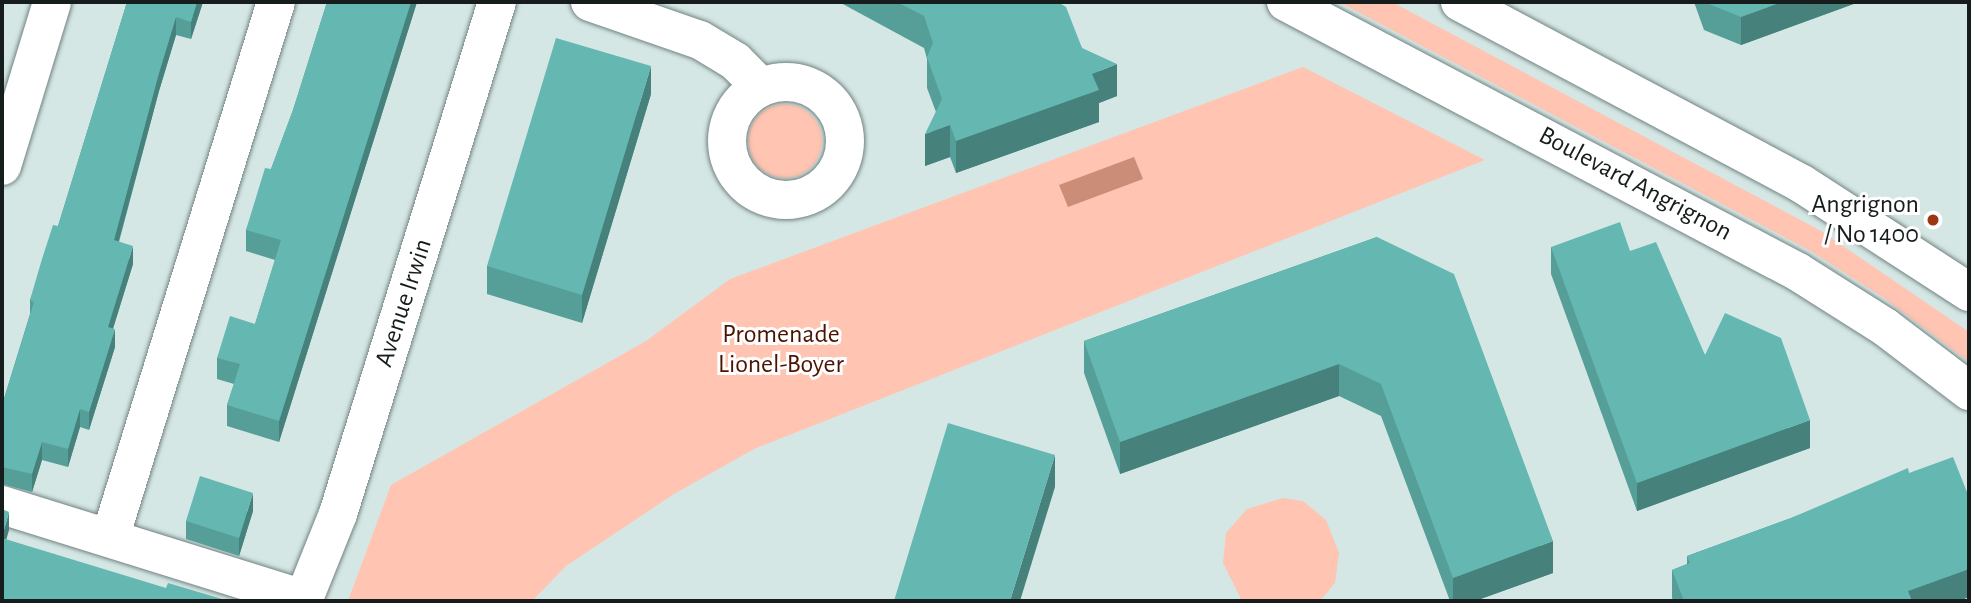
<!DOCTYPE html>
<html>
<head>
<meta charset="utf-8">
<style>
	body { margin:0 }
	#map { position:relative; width:1971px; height:603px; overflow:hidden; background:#d5e7e5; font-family:"Alegreya Sans",sans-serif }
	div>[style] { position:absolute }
	.green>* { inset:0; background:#ffc4b2 }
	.round { border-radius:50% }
	.water>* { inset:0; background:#cb8c78 }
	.roads { filter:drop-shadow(0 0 2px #728381) drop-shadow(0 0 2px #728381) }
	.minor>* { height:38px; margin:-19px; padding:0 19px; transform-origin:19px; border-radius:19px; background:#fff }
	.minor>.ring { margin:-19px; padding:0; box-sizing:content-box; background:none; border:38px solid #fff; border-radius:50% }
	.major>* { height:38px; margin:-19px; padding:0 19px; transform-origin:19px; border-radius:19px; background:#fff }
	.wall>* { inset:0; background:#569e98 }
	.shaded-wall>* { inset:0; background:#46817c }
	.building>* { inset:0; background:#64b8b1 }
	.dots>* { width:19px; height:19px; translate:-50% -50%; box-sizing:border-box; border:4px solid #fff; border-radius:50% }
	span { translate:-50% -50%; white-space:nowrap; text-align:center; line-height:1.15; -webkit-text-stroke:6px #fff; paint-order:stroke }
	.street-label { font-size:26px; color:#161d1c }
	.poi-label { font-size:26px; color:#161d1c }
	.right { translate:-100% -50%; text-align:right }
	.park-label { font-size:26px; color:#4c1301 }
	.frame { position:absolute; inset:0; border:4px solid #161d1c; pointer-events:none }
</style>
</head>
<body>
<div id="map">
	<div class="green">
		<i style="clip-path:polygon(1339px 2px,1392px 2px,1821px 231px,1969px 332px,1969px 362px,1884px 298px,1809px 250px)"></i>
		<i style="clip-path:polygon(1303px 67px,1485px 160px,754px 449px,674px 494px,566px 566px,532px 601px,348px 601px,391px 485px,646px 341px,730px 279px)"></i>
		<i class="round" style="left:748px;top:104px;width:74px;height:74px"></i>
		<i style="clip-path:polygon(1283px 498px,1303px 501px,1326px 520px,1339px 553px,1335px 583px,1320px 601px,1242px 601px,1223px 563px,1226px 533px,1247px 509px)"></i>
	</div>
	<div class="water">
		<i style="clip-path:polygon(1134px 157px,1143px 179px,1068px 207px,1059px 185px)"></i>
	</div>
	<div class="roads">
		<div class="minor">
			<i style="left:590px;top:2px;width:116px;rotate:19.1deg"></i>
			<i style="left:700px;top:40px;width:41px;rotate:31deg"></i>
			<i style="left:735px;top:61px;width:37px;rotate:45deg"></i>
			<i class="ring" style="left:727px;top:82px;width:80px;height:80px"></i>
			<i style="left:2px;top:166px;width:171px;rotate:-73deg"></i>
			<i style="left:2px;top:505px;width:316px;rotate:17.3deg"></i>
			<i style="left:110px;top:538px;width:561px;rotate:-72.79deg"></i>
			<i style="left:303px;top:601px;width:94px;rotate:-68.1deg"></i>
			<i style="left:338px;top:514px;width:536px;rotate:-72.75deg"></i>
		</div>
		<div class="major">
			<i style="left:1286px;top:2px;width:579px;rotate:27.8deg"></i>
			<i style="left:1798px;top:272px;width:103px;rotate:32.3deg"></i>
			<i style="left:1885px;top:327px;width:106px;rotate:37.3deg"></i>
			<i style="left:1460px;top:2px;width:387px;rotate:28deg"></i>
			<i style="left:1802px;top:184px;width:199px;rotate:32.9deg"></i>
		</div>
	</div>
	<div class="wall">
		<i style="clip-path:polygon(127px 2px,203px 2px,191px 39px,176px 35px,159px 91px,119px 242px,133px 264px,113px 328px,115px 347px,89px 430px,80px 427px,68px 467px,42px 460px,32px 492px,2px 484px,2px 405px,30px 314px,30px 300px,58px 226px)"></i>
		<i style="clip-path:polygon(327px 2px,417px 2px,279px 442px,227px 426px,227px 405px,234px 384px,217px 379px,217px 358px,255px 324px,275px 260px,246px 251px,246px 230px,271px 169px,293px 110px)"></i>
		<i style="clip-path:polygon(839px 2px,1058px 2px,1082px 48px,1117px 96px,1099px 103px,1099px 122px,956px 173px,950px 157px,925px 166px,936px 112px,927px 88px,927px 59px,924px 48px)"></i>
		<i style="clip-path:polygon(1694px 2px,1859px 2px,1741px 45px,1704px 30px)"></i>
		<i style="clip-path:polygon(651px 94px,582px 323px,487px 294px,487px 266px)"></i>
		<i style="clip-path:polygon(1377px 237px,1553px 573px,1475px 601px,1450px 601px,1381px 416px,1339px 396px,1120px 474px,1084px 373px,1084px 341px)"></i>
		<i style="clip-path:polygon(1551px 247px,1630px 251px,1705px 355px,1810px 448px,1637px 511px,1551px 274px)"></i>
		<i style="clip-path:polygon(1909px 473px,1969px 497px,1969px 597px,1958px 601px,1674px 601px,1672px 598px,1672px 570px,1687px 564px,1687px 556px,1791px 518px)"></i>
		<i style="clip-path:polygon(253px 511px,239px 556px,186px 539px,186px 521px)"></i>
	</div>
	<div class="shaded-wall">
		<i style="clip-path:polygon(197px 2px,203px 2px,191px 39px,191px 22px)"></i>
		<i style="clip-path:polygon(411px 2px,417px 2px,279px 442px,279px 421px)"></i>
		<i style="clip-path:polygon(1782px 2px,1859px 2px,1741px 45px,1741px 17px)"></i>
		<i style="clip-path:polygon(176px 17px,176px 35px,159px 91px,114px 258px,114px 240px,159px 73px)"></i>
		<i style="clip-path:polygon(1117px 64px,1117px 96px,1099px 103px,1099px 122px,956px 173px,956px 141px,1092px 74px)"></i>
		<i style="clip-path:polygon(651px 66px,651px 94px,582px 323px,582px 295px)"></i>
		<i style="clip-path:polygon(950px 125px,950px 157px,925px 166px,925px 134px)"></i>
		<i style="clip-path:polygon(133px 246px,133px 264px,108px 345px,108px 327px)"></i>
		<i style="clip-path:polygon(115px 329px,115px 347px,89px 430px,89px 412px)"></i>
		<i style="clip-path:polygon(1339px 364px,1339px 396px,1120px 474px,1120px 442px)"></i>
		<i style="clip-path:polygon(80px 409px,80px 427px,68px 467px,68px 449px)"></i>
		<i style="clip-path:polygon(1810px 420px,1810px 448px,1637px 511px,1637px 483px)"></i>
		<i style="clip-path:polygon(42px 442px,42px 460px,32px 492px,32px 474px)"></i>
		<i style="clip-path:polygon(1055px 455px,1055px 487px,1020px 601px,1010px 601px)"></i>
		<i style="clip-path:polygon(253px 493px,253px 511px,239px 556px,239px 538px)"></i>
		<i style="clip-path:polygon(9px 512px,9px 530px,2px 555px,2px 537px)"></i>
		<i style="clip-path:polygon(1553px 541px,1553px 573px,1475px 601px,1453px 601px,1453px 578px)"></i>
		<i style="clip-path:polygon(1969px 569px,1969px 597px,1958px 601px,1908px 601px,1908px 591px)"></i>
	</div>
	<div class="building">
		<i style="clip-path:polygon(127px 2px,197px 2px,191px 22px,176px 17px,159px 73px,114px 240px,133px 246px,108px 327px,115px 329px,89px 412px,80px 409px,68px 449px,42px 442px,32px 474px,2px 467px,2px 405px,34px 302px,30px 300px,42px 259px,53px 225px,58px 226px)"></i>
		<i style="clip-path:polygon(327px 2px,411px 2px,279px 421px,227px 405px,240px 364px,217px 358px,230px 316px,255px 324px,281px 240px,246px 230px,265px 168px,271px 169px,293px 110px)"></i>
		<i style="clip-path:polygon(897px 2px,1058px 2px,1066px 7px,1082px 48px,1117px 64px,1092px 74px,1099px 90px,956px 141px,950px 125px,925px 134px,942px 99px,927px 57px,933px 43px,924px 16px)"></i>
		<i style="clip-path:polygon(1704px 2px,1782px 2px,1741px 17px)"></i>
		<i style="clip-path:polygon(556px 38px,651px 66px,582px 295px,487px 266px)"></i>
		<i style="clip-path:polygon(1620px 222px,1630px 251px,1656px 242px,1705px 355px,1725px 313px,1781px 338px,1810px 420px,1637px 483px,1551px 247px)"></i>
		<i style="clip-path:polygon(1377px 237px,1454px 274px,1553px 541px,1453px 578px,1381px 384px,1339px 364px,1120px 442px,1084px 341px)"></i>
		<i style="clip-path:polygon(948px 423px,1055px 455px,1010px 601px,894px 601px)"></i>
		<i style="clip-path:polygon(1953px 457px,1969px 497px,1969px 569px,1908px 591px,1912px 601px,1684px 601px,1672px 570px,1690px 563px,1687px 556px,1791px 518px,1908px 468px,1909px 473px)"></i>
		<i style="clip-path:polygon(200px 476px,253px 493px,239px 538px,186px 521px)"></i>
		<i style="clip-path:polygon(2px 509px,9px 512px,2px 537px)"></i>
		<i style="clip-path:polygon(2px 538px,166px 588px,168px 583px,222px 599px,222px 601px,2px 601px)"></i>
	</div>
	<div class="dots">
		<i style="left:1933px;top:220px;background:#9d3612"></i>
	</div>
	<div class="street-label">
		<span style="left:1635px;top:184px;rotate:28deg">Boulevard Angrignon</span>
		<span style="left:404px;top:303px;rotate:-72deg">Avenue Irwin</span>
	</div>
	<div class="poi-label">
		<span class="right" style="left:1919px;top:220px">Angrignon<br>/ No 1400</span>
	</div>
	<div class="park-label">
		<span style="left:781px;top:350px">Promenade<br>Lionel-Boyer</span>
	</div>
	<div class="frame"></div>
</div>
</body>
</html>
